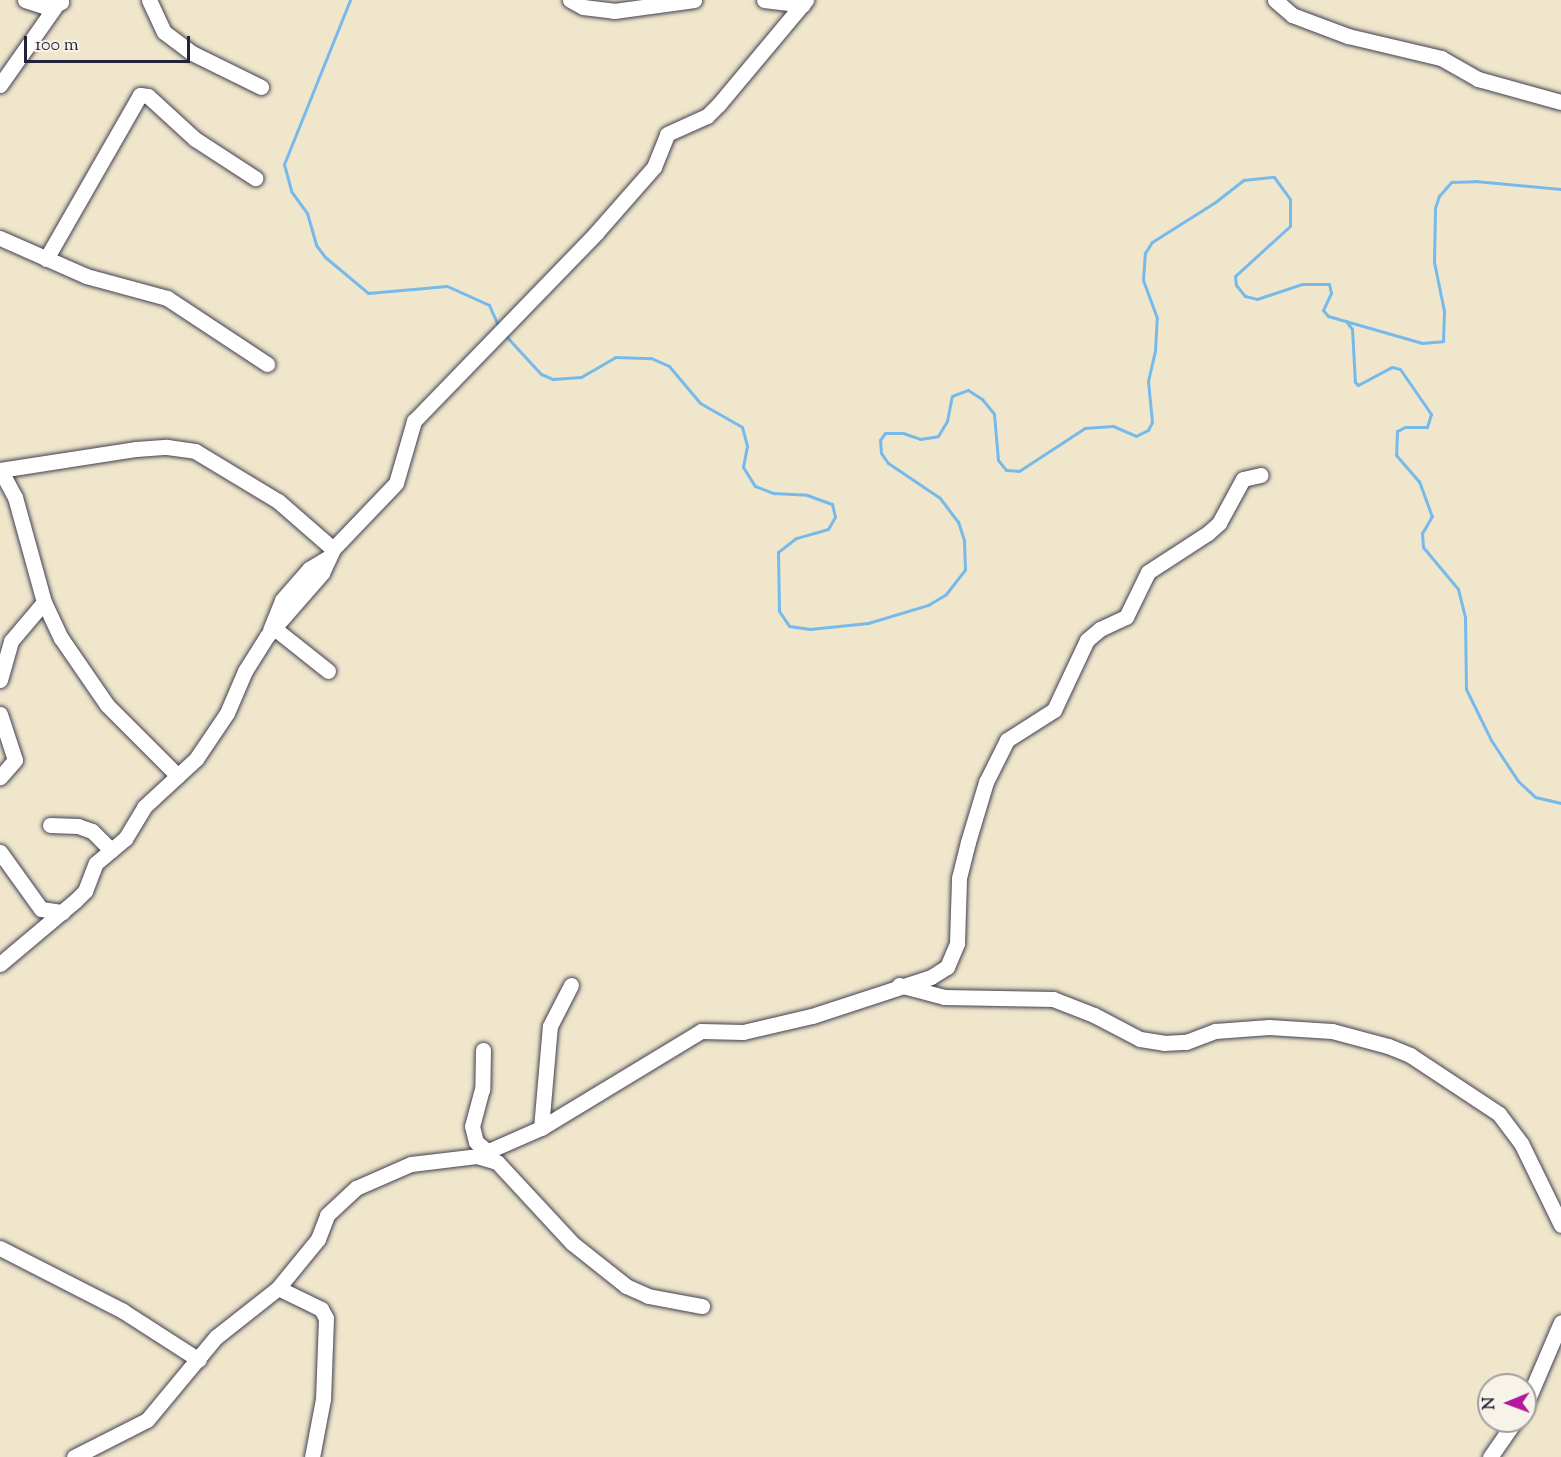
<!DOCTYPE html>
<html>
<head>
<meta charset="utf-8">
<style>
	body { margin:0 }
	#map { position:relative; width:1561px; height:1457px; overflow:hidden; background:#efe6cb; font-family:"Sorts Mill Goudy",serif }
	div>[style] { position:absolute }
	.stream>* { height:3px; margin:-1.5px; padding:0 1.5px; transform-origin:1.5px; border-radius:1.5px; background:#76baec }
	.roads { filter:drop-shadow(0 0 2px #413f51) drop-shadow(0 0 2px #413f51) }
	.minor>* { height:15px; margin:-7.5px; padding:0 7.5px; transform-origin:7.5px; border-radius:7.5px; background:#fff }
	span { translate:-50% -50%; white-space:nowrap; text-align:center; line-height:1.15; -webkit-text-stroke:5px #f7f3e8; paint-order:stroke }
	.north { position:absolute; left:1477px; top:1373px; width:60px; height:60px; box-sizing:border-box; background:#f7f3e8; border:2px solid #a29fa3; border-radius:50%; rotate:269deg; font-size:16px; font-weight:700; line-height:24px; text-align:center; color:#22223b }
	.north::after { content:''; display:block; margin:auto; width:21px; height:27px; background:#b5179e; clip-path:polygon(50% 0,100% 100%,50% 72%,0 100%) }
	.scale { position:absolute; left:24px; top:36px; width:166px; height:27px; box-sizing:border-box; border:3px solid #22223b; border-top:0; padding-left:8px; font-size:18px; line-height:21px; white-space:nowrap; color:#22223b; -webkit-text-stroke:4px #f7f3e8; paint-order:stroke }
</style>
</head>
<body>
<div id="map">
	<div class="stream">
		<i style="left:350px;top:0;width:177px;rotate:111.9deg"></i>
		<i style="left:284px;top:164px;width:28px;rotate:75deg"></i>
		<i style="left:291px;top:191px;width:27px;rotate:54deg"></i>
		<i style="left:307px;top:213px;width:33px;rotate:74deg"></i>
		<i style="left:316px;top:245px;width:15px;rotate:53deg"></i>
		<i style="left:325px;top:257px;width:56px;rotate:39.9deg"></i>
		<i style="left:368px;top:293px;width:79px;rotate:-5.1deg"></i>
		<i style="left:447px;top:286px;width:46px;rotate:24.3deg"></i>
		<i style="left:489px;top:305px;width:22px;rotate:66deg"></i>
		<i style="left:1346px;top:321px;width:10px;rotate:53deg"></i>
		<i style="left:1352px;top:329px;width:53px;rotate:86.8deg"></i>
		<i style="left:1355px;top:382px;width:4px;rotate:45deg"></i>
		<i style="left:1358px;top:385px;width:38px;rotate:-28deg"></i>
		<i style="left:1392px;top:367px;width:8px;rotate:14deg"></i>
		<i style="left:1400px;top:369px;width:55px;rotate:55.4deg"></i>
		<i style="left:1431px;top:414px;width:14px;rotate:107deg"></i>
		<i style="left:1427px;top:427px;width:22px;rotate:180deg"></i>
		<i style="left:1405px;top:427px;width:9px;rotate:153deg"></i>
		<i style="left:1397px;top:431px;width:24px;rotate:92deg"></i>
		<i style="left:1396px;top:455px;width:35px;rotate:49deg"></i>
		<i style="left:1419px;top:481px;width:37px;rotate:70deg"></i>
		<i style="left:1432px;top:516px;width:20px;rotate:120deg"></i>
		<i style="left:1422px;top:533px;width:14px;rotate:86deg"></i>
		<i style="left:1423px;top:547px;width:55px;rotate:50.2deg"></i>
		<i style="left:1458px;top:589px;width:30px;rotate:76deg"></i>
		<i style="left:1465px;top:618px;width:71px;rotate:89.2deg"></i>
		<i style="left:1466px;top:689px;width:57px;rotate:63.9deg"></i>
		<i style="left:1491px;top:740px;width:49px;rotate:56.6deg"></i>
		<i style="left:1518px;top:781px;width:23px;rotate:43deg"></i>
		<i style="left:1535px;top:797px;width:27px;rotate:13deg"></i>
		<i style="left:505px;top:335px;width:53px;rotate:47.3deg"></i>
		<i style="left:541px;top:374px;width:13px;rotate:23deg"></i>
		<i style="left:553px;top:379px;width:28px;rotate:-4deg"></i>
		<i style="left:581px;top:377px;width:39px;rotate:-30deg"></i>
		<i style="left:615px;top:357px;width:36px;rotate:2deg"></i>
		<i style="left:651px;top:358px;width:20px;rotate:24deg"></i>
		<i style="left:669px;top:366px;width:48px;rotate:50deg"></i>
		<i style="left:700px;top:403px;width:48px;rotate:29.7deg"></i>
		<i style="left:742px;top:427px;width:20px;rotate:75deg"></i>
		<i style="left:747px;top:446px;width:21px;rotate:101deg"></i>
		<i style="left:743px;top:467px;width:22px;rotate:58deg"></i>
		<i style="left:755px;top:486px;width:19px;rotate:21deg"></i>
		<i style="left:773px;top:493px;width:34px;rotate:3deg"></i>
		<i style="left:807px;top:495px;width:27px;rotate:20deg"></i>
		<i style="left:832px;top:504px;width:13px;rotate:77deg"></i>
		<i style="left:835px;top:517px;width:14px;rotate:120deg"></i>
		<i style="left:828px;top:529px;width:33px;rotate:164deg"></i>
		<i style="left:796px;top:538px;width:23px;rotate:142deg"></i>
		<i style="left:778px;top:552px;width:59px;rotate:89deg"></i>
		<i style="left:779px;top:611px;width:18px;rotate:56deg"></i>
		<i style="left:789px;top:626px;width:21px;rotate:8deg"></i>
		<i style="left:810px;top:629px;width:58px;rotate:-5.9deg"></i>
		<i style="left:868px;top:623px;width:63px;rotate:-16.7deg"></i>
		<i style="left:928px;top:605px;width:21px;rotate:-31deg"></i>
		<i style="left:946px;top:594px;width:31px;rotate:-52deg"></i>
		<i style="left:965px;top:570px;width:30px;rotate:-92deg"></i>
		<i style="left:964px;top:540px;width:19px;rotate:-108deg"></i>
		<i style="left:958px;top:522px;width:30px;rotate:-127deg"></i>
		<i style="left:940px;top:498px;width:63px;rotate:-146.1deg"></i>
		<i style="left:888px;top:463px;width:12px;rotate:-125deg"></i>
		<i style="left:881px;top:453px;width:13px;rotate:-94deg"></i>
		<i style="left:880px;top:440px;width:9px;rotate:-54deg"></i>
		<i style="left:885px;top:433px;width:18px"></i>
		<i style="left:903px;top:433px;width:18px;rotate:19deg"></i>
		<i style="left:920px;top:439px;width:18px;rotate:-9deg"></i>
		<i style="left:938px;top:436px;width:17px;rotate:-59deg"></i>
		<i style="left:947px;top:421px;width:25px;rotate:-79deg"></i>
		<i style="left:952px;top:396px;width:17px;rotate:-21deg"></i>
		<i style="left:968px;top:390px;width:17px;rotate:33deg"></i>
		<i style="left:982px;top:399px;width:19px;rotate:51deg"></i>
		<i style="left:994px;top:414px;width:46px;rotate:85deg"></i>
		<i style="left:998px;top:460px;width:13px;rotate:51deg"></i>
		<i style="left:1006px;top:470px;width:13px;rotate:4deg"></i>
		<i style="left:1019px;top:471px;width:79px;rotate:-33.1deg"></i>
		<i style="left:1085px;top:428px;width:28px;rotate:-4deg"></i>
		<i style="left:1113px;top:426px;width:25px;rotate:23deg"></i>
		<i style="left:1136px;top:436px;width:13px;rotate:-27deg"></i>
		<i style="left:1148px;top:430px;width:9px;rotate:-63deg"></i>
		<i style="left:1152px;top:422px;width:41px;rotate:-95.6deg"></i>
		<i style="left:1148px;top:381px;width:31px;rotate:-77deg"></i>
		<i style="left:1155px;top:351px;width:33px;rotate:-87deg"></i>
		<i style="left:1157px;top:318px;width:40px;rotate:-110.2deg"></i>
		<i style="left:1143px;top:280px;width:27px;rotate:-86deg"></i>
		<i style="left:1145px;top:253px;width:13px;rotate:-58deg"></i>
		<i style="left:1152px;top:242px;width:73px;rotate:-32.2deg"></i>
		<i style="left:1214px;top:203px;width:37px;rotate:-38deg"></i>
		<i style="left:1243px;top:180px;width:31px;rotate:-6deg"></i>
		<i style="left:1274px;top:177px;width:27px;rotate:54deg"></i>
		<i style="left:1290px;top:199px;width:27px;rotate:90deg"></i>
		<i style="left:1290px;top:226px;width:74px;rotate:137.7deg"></i>
		<i style="left:1235px;top:276px;width:9px;rotate:84deg"></i>
		<i style="left:1236px;top:285px;width:14px;rotate:51deg"></i>
		<i style="left:1245px;top:296px;width:12px;rotate:14deg"></i>
		<i style="left:1257px;top:299px;width:47px;rotate:-18.4deg"></i>
		<i style="left:1302px;top:284px;width:27px"></i>
		<i style="left:1329px;top:284px;width:9px;rotate:77deg"></i>
		<i style="left:1331px;top:293px;width:19px;rotate:115deg"></i>
		<i style="left:1323px;top:310px;width:8px;rotate:50deg"></i>
		<i style="left:1328px;top:316px;width:98px;rotate:16deg"></i>
		<i style="left:1422px;top:343px;width:21px;rotate:-5deg"></i>
		<i style="left:1443px;top:341px;width:30px;rotate:-88deg"></i>
		<i style="left:1444px;top:311px;width:50px;rotate:-101.5deg"></i>
		<i style="left:1434px;top:262px;width:54px;rotate:-88.9deg"></i>
		<i style="left:1435px;top:208px;width:13px;rotate:-72deg"></i>
		<i style="left:1439px;top:196px;width:18px;rotate:-49deg"></i>
		<i style="left:1451px;top:182px;width:24px;rotate:-2deg"></i>
		<i style="left:1475px;top:181px;width:86px;rotate:5.3deg"></i>
	</div>
	<div class="roads">
		<div class="minor">
			<i style="left:25px;top:0;width:22px;rotate:18deg"></i>
			<i style="left:46px;top:7px;width:16px;rotate:-18deg"></i>
			<i style="left:149px;top:0;width:35px;rotate:65deg"></i>
			<i style="left:164px;top:32px;width:35px;rotate:37deg"></i>
			<i style="left:192px;top:53px;width:77px;rotate:26.2deg"></i>
			<i style="left:570px;top:0;width:15px;rotate:28deg"></i>
			<i style="left:583px;top:7px;width:31px;rotate:7deg"></i>
			<i style="left:614px;top:11px;width:81px;rotate:-7.8deg"></i>
			<i style="left:764px;top:0;width:39px;rotate:7deg"></i>
			<i style="left:1275px;top:0;width:23px;rotate:41deg"></i>
			<i style="left:1292px;top:15px;width:60px;rotate:20.6deg"></i>
			<i style="left:1348px;top:36px;width:96px;rotate:13.3deg"></i>
			<i style="left:1441px;top:58px;width:43px;rotate:29.6deg"></i>
			<i style="left:1478px;top:79px;width:86px;rotate:15.5deg"></i>
			<i style="left:0;top:85px;width:99px;rotate:-54.9deg"></i>
			<i style="left:0;top:238px;width:94px;rotate:23.8deg"></i>
			<i style="left:86px;top:276px;width:84px;rotate:15.2deg"></i>
			<i style="left:167px;top:298px;width:120px;rotate:33.4deg"></i>
			<i style="left:46px;top:259px;width:189px;rotate:-60.2deg"></i>
			<i style="left:140px;top:95px;width:8px;rotate:7deg"></i>
			<i style="left:148px;top:96px;width:64px;rotate:42.5deg"></i>
			<i style="left:195px;top:139px;width:72px;rotate:33deg"></i>
			<i style="left:0;top:470px;width:138px;rotate:-8.8deg"></i>
			<i style="left:136px;top:449px;width:31px;rotate:-4deg"></i>
			<i style="left:167px;top:447px;width:28px;rotate:8deg"></i>
			<i style="left:195px;top:451px;width:97px;rotate:31.1deg"></i>
			<i style="left:278px;top:501px;width:73px;rotate:41.1deg"></i>
			<i style="left:1px;top:471px;width:30px;rotate:62deg"></i>
			<i style="left:15px;top:497px;width:109px;rotate:74.6deg"></i>
			<i style="left:44px;top:602px;width:40px;rotate:65deg"></i>
			<i style="left:61px;top:638px;width:81px;rotate:55.5deg"></i>
			<i style="left:107px;top:705px;width:100px;rotate:45deg"></i>
			<i style="left:274px;top:628px;width:69px;rotate:38.5deg"></i>
			<i style="left:270px;top:630px;width:32px;rotate:-68deg"></i>
			<i style="left:282px;top:600px;width:41px;rotate:-48.9deg"></i>
			<i style="left:309px;top:569px;width:23px;rotate:-31deg"></i>
			<i style="left:0;top:680px;width:41px;rotate:-74.2deg"></i>
			<i style="left:11px;top:641px;width:51px;rotate:-49.8deg"></i>
			<i style="left:0;top:714px;width:48px;rotate:71.9deg"></i>
			<i style="left:15px;top:760px;width:23px;rotate:131deg"></i>
			<i style="left:50px;top:825px;width:28px;rotate:2deg"></i>
			<i style="left:78px;top:826px;width:15px;rotate:20deg"></i>
			<i style="left:92px;top:831px;width:27px;rotate:45deg"></i>
			<i style="left:0;top:852px;width:70px;rotate:54.3deg"></i>
			<i style="left:41px;top:909px;width:22px;rotate:8deg"></i>
			<i style="left:0;top:964px;width:99px;rotate:-40.1deg"></i>
			<i style="left:76px;top:900px;width:13px;rotate:-45deg"></i>
			<i style="left:85px;top:891px;width:30px;rotate:-69deg"></i>
			<i style="left:96px;top:863px;width:38px;rotate:-40deg"></i>
			<i style="left:125px;top:839px;width:37px;rotate:-59deg"></i>
			<i style="left:144px;top:807px;width:71px;rotate:-42.7deg"></i>
			<i style="left:196px;top:759px;width:55px;rotate:-56deg"></i>
			<i style="left:227px;top:713px;width:46px;rotate:-66.8deg"></i>
			<i style="left:245px;top:671px;width:41px;rotate:-57.8deg"></i>
			<i style="left:267px;top:636px;width:84px;rotate:-48.9deg"></i>
			<i style="left:322px;top:573px;width:26px;rotate:-65deg"></i>
			<i style="left:333px;top:549px;width:91px;rotate:-46.3deg"></i>
			<i style="left:396px;top:483px;width:65px;rotate:-73.8deg"></i>
			<i style="left:414px;top:421px;width:262px;rotate:-45.9deg"></i>
			<i style="left:596px;top:233px;width:88px;rotate:-48.7deg"></i>
			<i style="left:654px;top:167px;width:35px;rotate:-68deg"></i>
			<i style="left:667px;top:134px;width:44px;rotate:-24.2deg"></i>
			<i style="left:707px;top:116px;width:17px;rotate:-45deg"></i>
			<i style="left:719px;top:104px;width:136px;rotate:-50.1deg"></i>
			<i style="left:899px;top:985px;width:47px;rotate:14.9deg"></i>
			<i style="left:944px;top:997px;width:109px;rotate:1.1deg"></i>
			<i style="left:1053px;top:999px;width:44px;rotate:21.3deg"></i>
			<i style="left:1094px;top:1015px;width:52px;rotate:27.6deg"></i>
			<i style="left:1140px;top:1039px;width:24px;rotate:9deg"></i>
			<i style="left:1164px;top:1043px;width:22px;rotate:-3deg"></i>
			<i style="left:1186px;top:1042px;width:31px;rotate:-21deg"></i>
			<i style="left:1215px;top:1031px;width:54px;rotate:-4.2deg"></i>
			<i style="left:1269px;top:1027px;width:63px;rotate:3.6deg"></i>
			<i style="left:1332px;top:1031px;width:58px;rotate:15deg"></i>
			<i style="left:1388px;top:1046px;width:24px;rotate:22deg"></i>
			<i style="left:1410px;top:1055px;width:107px;rotate:33.5deg"></i>
			<i style="left:1499px;top:1114px;width:36px;rotate:53deg"></i>
			<i style="left:1521px;top:1143px;width:91px;rotate:64deg"></i>
			<i style="left:483px;top:1050px;width:39px;rotate:91deg"></i>
			<i style="left:482px;top:1089px;width:38px;rotate:105deg"></i>
			<i style="left:472px;top:1126px;width:16px;rotate:76deg"></i>
			<i style="left:476px;top:1142px;width:14px;rotate:39deg"></i>
			<i style="left:541px;top:1128px;width:102px;rotate:-85deg"></i>
			<i style="left:550px;top:1026px;width:46px;rotate:-62.9deg"></i>
			<i style="left:477px;top:1156px;width:21px;rotate:17deg"></i>
			<i style="left:497px;top:1162px;width:110px;rotate:47.2deg"></i>
			<i style="left:572px;top:1243px;width:69px;rotate:38.5deg"></i>
			<i style="left:626px;top:1286px;width:24px;rotate:24deg"></i>
			<i style="left:648px;top:1296px;width:55px;rotate:10.5deg"></i>
			<i style="left:0;top:1248px;width:138px;rotate:27.1deg"></i>
			<i style="left:123px;top:1311px;width:90px;rotate:32.8deg"></i>
			<i style="left:278px;top:1288px;width:48px;rotate:26deg"></i>
			<i style="left:321px;top:1309px;width:10px;rotate:61deg"></i>
			<i style="left:326px;top:1318px;width:81px;rotate:92.1deg"></i>
			<i style="left:323px;top:1399px;width:59px;rotate:100.7deg"></i>
			<i style="left:1525px;top:1406px;width:91px;rotate:-66.8deg"></i>
			<i style="left:74px;top:1457px;width:82px;rotate:-26.9deg"></i>
			<i style="left:147px;top:1420px;width:108px;rotate:-50.3deg"></i>
			<i style="left:216px;top:1337px;width:79px;rotate:-38.3deg"></i>
			<i style="left:278px;top:1288px;width:63px;rotate:-50.8deg"></i>
			<i style="left:318px;top:1239px;width:26px;rotate:-69deg"></i>
			<i style="left:327px;top:1215px;width:40px;rotate:-43deg"></i>
			<i style="left:356px;top:1188px;width:60px;rotate:-23.6deg"></i>
			<i style="left:411px;top:1164px;width:66px;rotate:-6.9deg"></i>
			<i style="left:477px;top:1156px;width:70px;rotate:-23.6deg"></i>
			<i style="left:541px;top:1128px;width:187px;rotate:-31.2deg"></i>
			<i style="left:701px;top:1031px;width:42px;rotate:1.4deg"></i>
			<i style="left:743px;top:1032px;width:71px;rotate:-13.1deg"></i>
			<i style="left:812px;top:1016px;width:125px;rotate:-18.1deg"></i>
			<i style="left:931px;top:977px;width:19px;rotate:-32deg"></i>
			<i style="left:947px;top:967px;width:26px;rotate:-67deg"></i>
			<i style="left:957px;top:943px;width:65px;rotate:-88.2deg"></i>
			<i style="left:959px;top:878px;width:37px;rotate:-76deg"></i>
			<i style="left:968px;top:842px;width:63px;rotate:-73.3deg"></i>
			<i style="left:986px;top:782px;width:47px;rotate:-63.4deg"></i>
			<i style="left:1007px;top:740px;width:56px;rotate:-32.6deg"></i>
			<i style="left:1054px;top:710px;width:77px;rotate:-64.8deg"></i>
			<i style="left:1087px;top:640px;width:17px;rotate:-40deg"></i>
			<i style="left:1100px;top:629px;width:29px;rotate:-25deg"></i>
			<i style="left:1126px;top:617px;width:50px;rotate:-63.9deg"></i>
			<i style="left:1148px;top:572px;width:72px;rotate:-33deg"></i>
			<i style="left:1208px;top:533px;width:15px;rotate:-42deg"></i>
			<i style="left:1219px;top:523px;width:50px;rotate:-61.4deg"></i>
			<i style="left:1243px;top:479px;width:18px;rotate:-13deg"></i>
			<i style="left:1490px;top:1457px;width:44px;rotate:-55.2deg"></i>
		</div>
	</div>
	<div class="north">N</div>
	<div class="scale">100 m</div>
</div>
</body>
</html>
